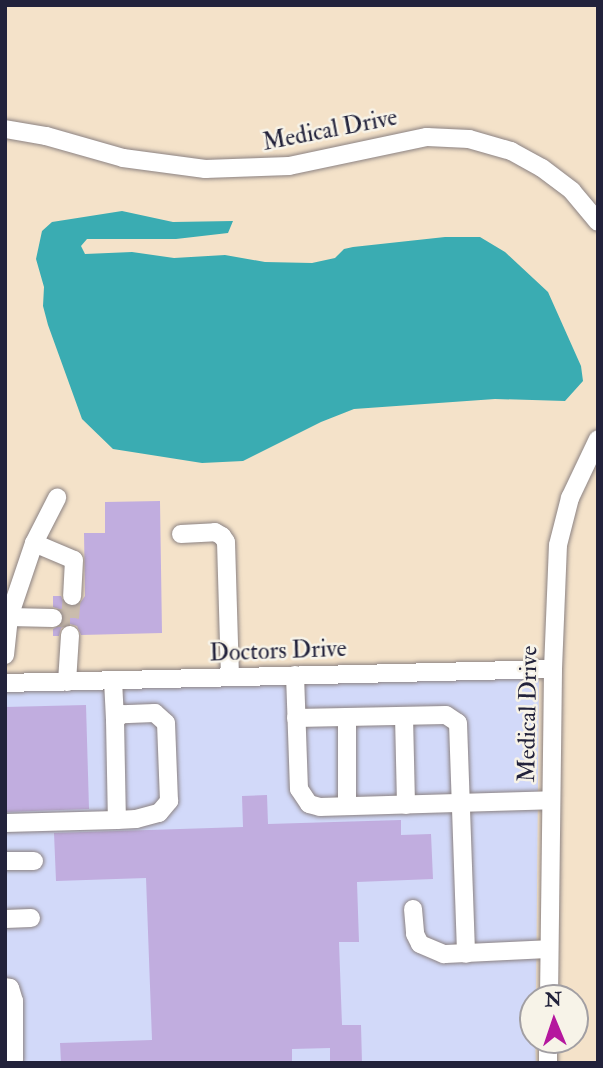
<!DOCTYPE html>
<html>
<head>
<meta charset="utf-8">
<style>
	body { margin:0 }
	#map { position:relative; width:603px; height:1068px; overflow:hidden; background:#f4e2c9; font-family:"IM FELL Double Pica",serif }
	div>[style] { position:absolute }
	.built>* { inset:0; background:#d2d9f9 }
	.water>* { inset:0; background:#3aacb2 }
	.building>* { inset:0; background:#c1addf }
	.minor-tunnel>* { height:18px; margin-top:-9px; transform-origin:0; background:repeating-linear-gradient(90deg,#cabcad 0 18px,transparent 0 27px) }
	.roads { filter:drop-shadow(0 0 2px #8b8282) drop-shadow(0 0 2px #8b8282) }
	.minor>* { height:18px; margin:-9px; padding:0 9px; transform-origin:9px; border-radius:9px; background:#fff }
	span { translate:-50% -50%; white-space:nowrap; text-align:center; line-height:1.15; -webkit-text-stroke:5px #f7f3e8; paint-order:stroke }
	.street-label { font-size:24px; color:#22223b }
	.frame { position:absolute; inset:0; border:7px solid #22223b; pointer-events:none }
	.north { position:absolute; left:519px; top:984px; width:70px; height:70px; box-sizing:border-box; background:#f7f3e8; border:2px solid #a29fa3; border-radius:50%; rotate:358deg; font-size:19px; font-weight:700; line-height:28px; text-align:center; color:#22223b }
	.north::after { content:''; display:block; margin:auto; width:24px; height:32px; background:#b5179e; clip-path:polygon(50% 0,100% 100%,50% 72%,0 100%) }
</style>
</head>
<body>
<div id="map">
	<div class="built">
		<i style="clip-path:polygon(539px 677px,536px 998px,533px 998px,536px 1063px,5px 1063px,5px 691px)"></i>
	</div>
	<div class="water">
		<i style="clip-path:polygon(122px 211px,173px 222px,233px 221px,228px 233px,176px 239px,87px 239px,81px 246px,85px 254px,132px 252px,174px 258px,225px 255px,265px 262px,312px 263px,335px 258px,344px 249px,353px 247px,445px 237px,480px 237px,505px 252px,548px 292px,581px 366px,583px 381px,565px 401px,495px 399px,354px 409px,321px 422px,243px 461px,202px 463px,113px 449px,82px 419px,48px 325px,43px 306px,44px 287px,36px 259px,42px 231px,52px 222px)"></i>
	</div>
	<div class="building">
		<i style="clip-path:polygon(160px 501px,162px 633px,81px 635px,77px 626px,70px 624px,61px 628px,59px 636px,53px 636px,53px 629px,62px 624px,64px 618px,59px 609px,53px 607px,53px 596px,61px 596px,65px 605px,72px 607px,78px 606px,85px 596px,84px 533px,105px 533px,105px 502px)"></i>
		<i style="clip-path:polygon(86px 705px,89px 809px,5px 812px,5px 707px)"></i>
		<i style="clip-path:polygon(267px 795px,268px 824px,401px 820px,401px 835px,431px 834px,433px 879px,357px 882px,359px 942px,339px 942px,342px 1025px,361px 1025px,362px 1063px,330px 1063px,330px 1048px,292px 1049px,292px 1063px,61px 1063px,60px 1043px,152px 1040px,146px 878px,56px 881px,54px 833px,243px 827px,242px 796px)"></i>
	</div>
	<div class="minor-tunnel">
		<i style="left:53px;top:618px;width:17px"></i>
		<i style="left:70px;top:618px;width:22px;rotate:-85deg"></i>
	</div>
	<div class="roads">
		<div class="minor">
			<i style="left:5px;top:129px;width:42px;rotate:9.7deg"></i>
			<i style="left:46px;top:136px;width:80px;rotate:15.9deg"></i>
			<i style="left:123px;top:158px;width:83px;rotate:7.6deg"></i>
			<i style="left:205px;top:169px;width:84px;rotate:-2deg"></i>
			<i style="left:289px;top:166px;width:141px;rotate:-11.9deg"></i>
			<i style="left:427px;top:137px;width:42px;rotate:2.7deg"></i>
			<i style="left:469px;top:139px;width:44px;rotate:15.9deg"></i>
			<i style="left:511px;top:151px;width:35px;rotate:29deg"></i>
			<i style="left:542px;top:168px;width:38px;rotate:37deg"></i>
			<i style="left:572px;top:191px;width:40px;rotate:50deg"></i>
			<i style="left:181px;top:534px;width:34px;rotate:-3deg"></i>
			<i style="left:215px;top:532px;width:8px;rotate:30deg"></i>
			<i style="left:222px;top:536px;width:7px;rotate:56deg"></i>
			<i style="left:226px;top:542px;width:135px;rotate:88.3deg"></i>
			<i style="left:34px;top:543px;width:51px;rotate:-62.9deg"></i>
			<i style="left:9px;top:617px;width:44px;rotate:1.3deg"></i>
			<i style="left:5px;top:655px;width:38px;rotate:-84deg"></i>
			<i style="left:9px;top:617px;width:78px;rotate:-71.3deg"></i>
			<i style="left:34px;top:543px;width:43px;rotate:23deg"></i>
			<i style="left:74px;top:560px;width:36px;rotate:93deg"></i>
			<i style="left:295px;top:675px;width:114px;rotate:88deg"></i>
			<i style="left:299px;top:789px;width:18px;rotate:56deg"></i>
			<i style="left:309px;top:804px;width:11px;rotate:15deg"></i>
			<i style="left:320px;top:807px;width:231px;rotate:-1.7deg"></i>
			<i style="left:113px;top:680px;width:40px;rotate:87.1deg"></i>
			<i style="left:67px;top:682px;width:47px;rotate:-86.3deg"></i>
			<i style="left:5px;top:683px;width:548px;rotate:-1.46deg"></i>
			<i style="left:404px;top:716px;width:89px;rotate:88.7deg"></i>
			<i style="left:296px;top:718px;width:150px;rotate:-1.1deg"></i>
			<i style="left:446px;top:715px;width:14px;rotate:34deg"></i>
			<i style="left:458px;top:723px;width:231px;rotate:88deg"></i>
			<i style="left:347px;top:806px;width:89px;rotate:-90deg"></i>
			<i style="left:5px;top:823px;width:112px;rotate:-1.5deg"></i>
			<i style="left:117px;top:820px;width:19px;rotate:-3deg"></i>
			<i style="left:136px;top:819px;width:24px;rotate:-15deg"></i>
			<i style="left:159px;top:813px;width:16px;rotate:-50deg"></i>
			<i style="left:169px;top:801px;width:78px;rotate:-92.2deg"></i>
			<i style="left:166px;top:723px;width:15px;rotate:-138deg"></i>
			<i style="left:155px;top:713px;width:33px;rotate:178deg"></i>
			<i style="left:122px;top:714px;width:9px;rotate:139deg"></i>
			<i style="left:115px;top:720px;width:100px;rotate:88.9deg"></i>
			<i style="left:5px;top:861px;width:29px"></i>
			<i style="left:413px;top:909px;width:25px;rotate:85deg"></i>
			<i style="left:415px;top:934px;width:11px;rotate:63deg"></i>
			<i style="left:420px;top:944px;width:26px;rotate:23deg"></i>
			<i style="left:444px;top:954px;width:105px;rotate:-2.7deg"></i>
			<i style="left:5px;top:919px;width:26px;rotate:-2deg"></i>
			<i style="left:5px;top:987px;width:5px;rotate:11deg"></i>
			<i style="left:10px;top:988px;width:14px;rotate:73deg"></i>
			<i style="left:14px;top:1001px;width:59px;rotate:90deg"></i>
			<i style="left:549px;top:998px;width:329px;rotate:-89.3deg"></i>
			<i style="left:553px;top:669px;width:124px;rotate:-87.7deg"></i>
			<i style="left:558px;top:545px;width:49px;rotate:-75.7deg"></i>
			<i style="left:570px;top:498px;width:65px;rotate:-64.6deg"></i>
			<i style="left:548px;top:1063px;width:23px;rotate:-90deg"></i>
		</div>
	</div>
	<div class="street-label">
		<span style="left:330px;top:130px;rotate:-11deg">Medical Drive</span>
		<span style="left:278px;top:651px;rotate:-2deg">Doctors Drive</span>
		<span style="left:528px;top:714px;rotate:-89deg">Medical Drive</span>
	</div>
	<div class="frame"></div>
	<div class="north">N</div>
</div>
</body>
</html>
